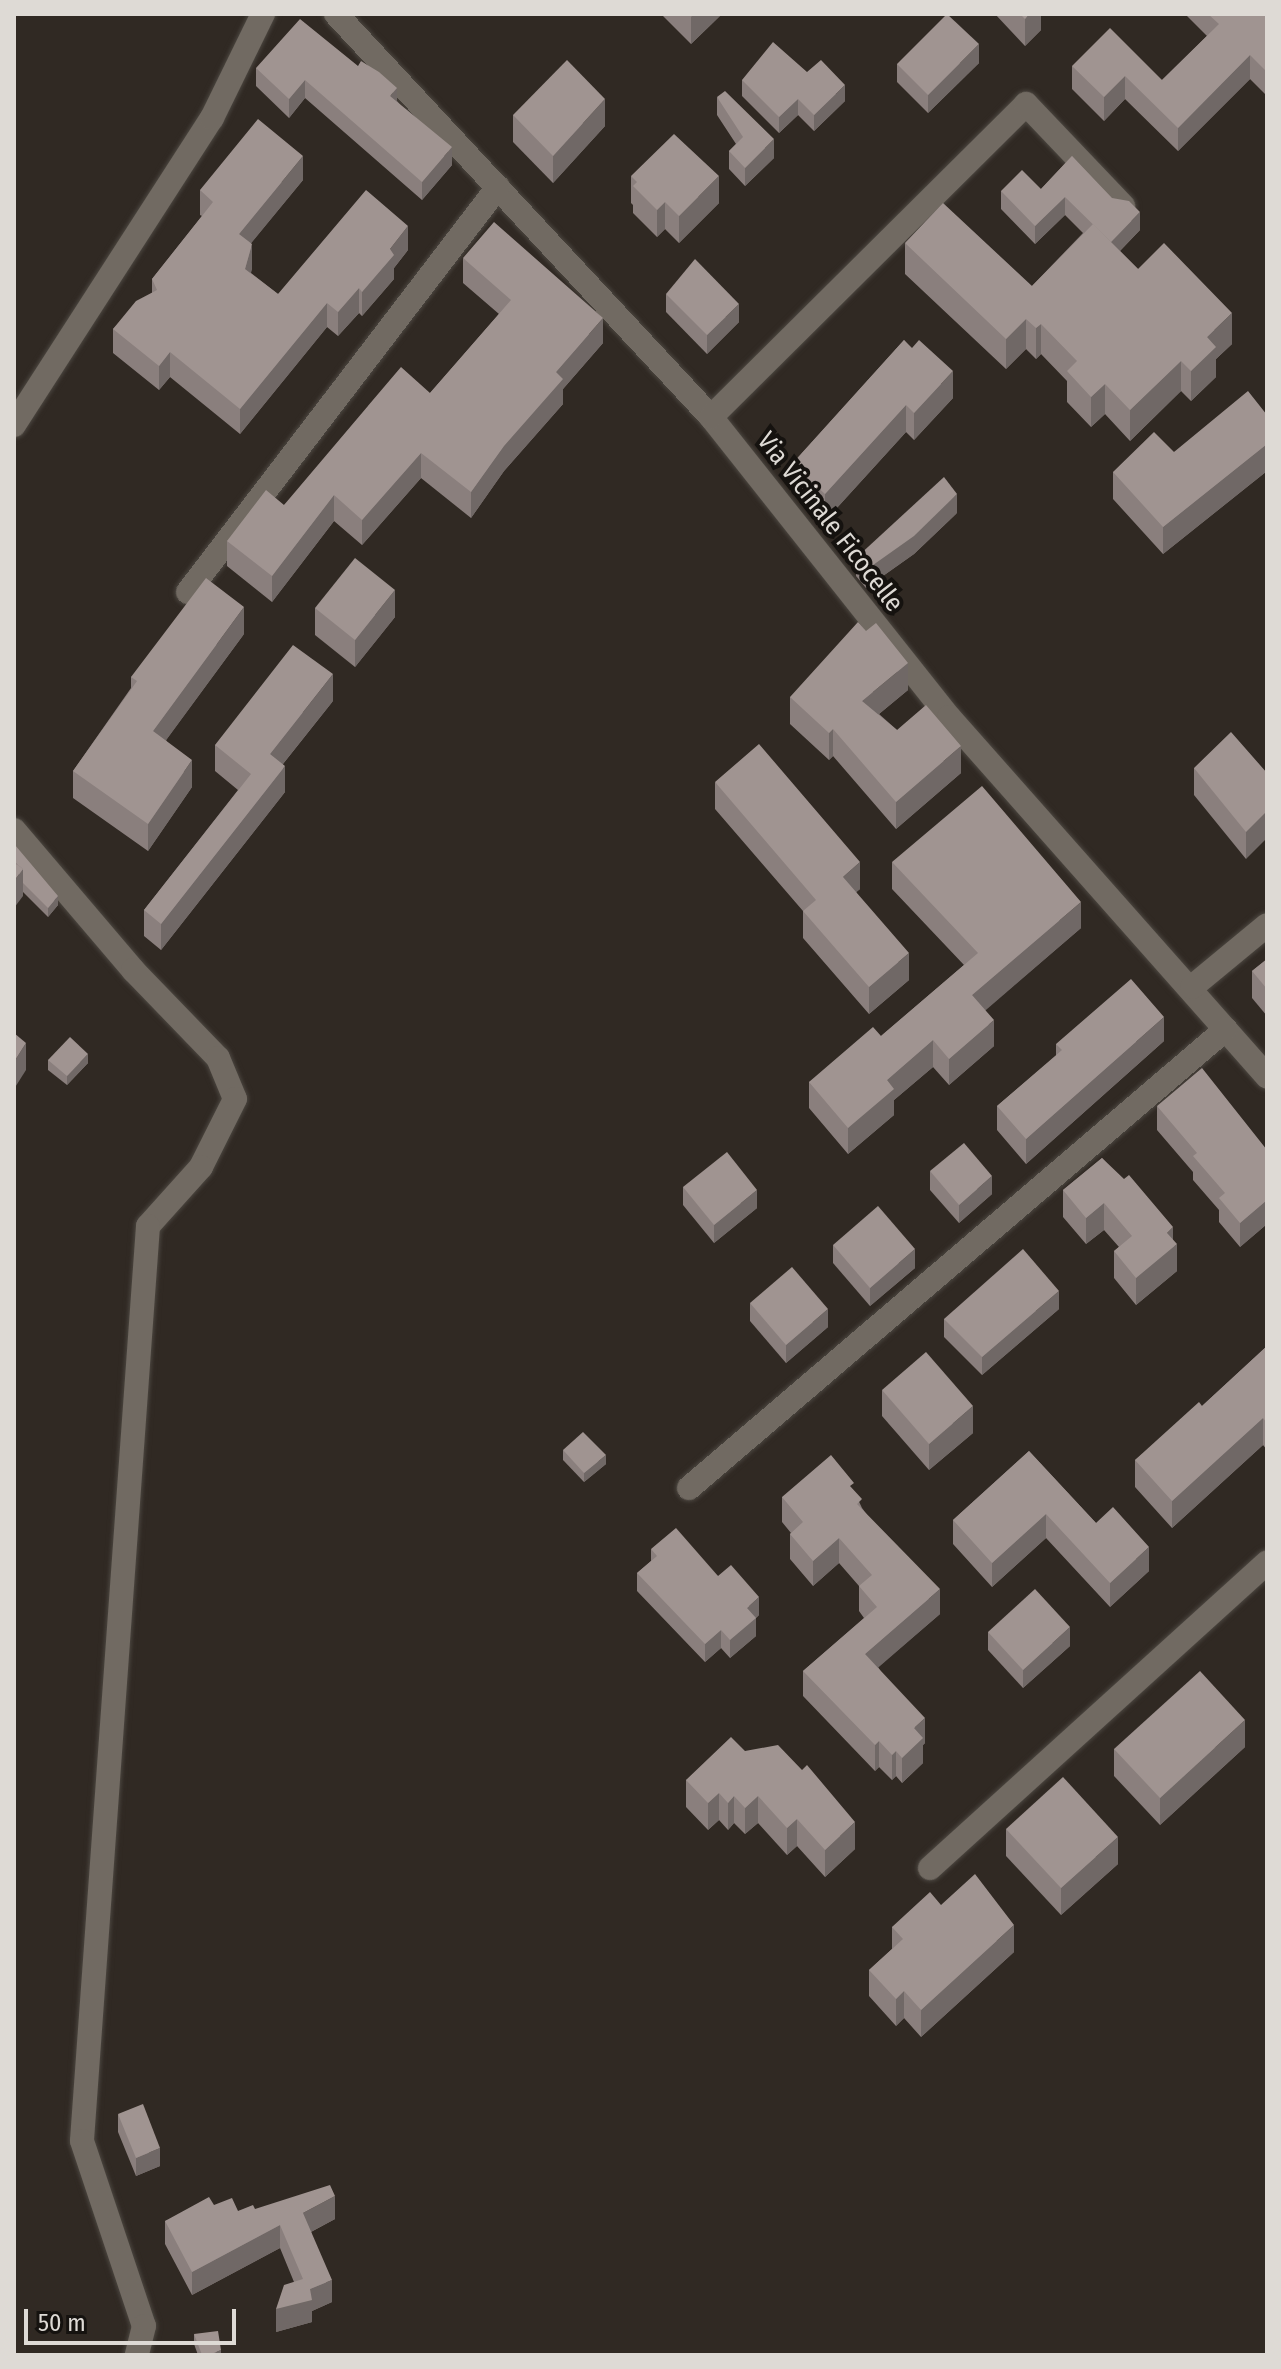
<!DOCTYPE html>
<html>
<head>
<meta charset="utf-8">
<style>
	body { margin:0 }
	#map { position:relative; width:1281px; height:2369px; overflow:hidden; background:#302923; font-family:"Fira Sans Condensed",sans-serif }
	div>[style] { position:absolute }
	.roads { filter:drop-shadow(0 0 2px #4b4640) drop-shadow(0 0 2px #4b4640) }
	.minor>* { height:24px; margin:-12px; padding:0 12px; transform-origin:12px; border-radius:12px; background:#716a62 }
	.wall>* { inset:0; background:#8a7f7d }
	.shaded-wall>* { inset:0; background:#706866 }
	.building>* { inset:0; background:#a09491 }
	span { translate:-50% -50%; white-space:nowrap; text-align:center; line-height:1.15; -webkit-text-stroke:8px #15120f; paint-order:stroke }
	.street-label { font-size:26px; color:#dedad5 }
	.frame { position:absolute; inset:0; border:16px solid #dedad5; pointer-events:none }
	.scale { position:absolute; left:24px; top:2309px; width:212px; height:36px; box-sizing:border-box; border:4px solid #dedad5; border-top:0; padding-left:10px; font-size:24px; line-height:28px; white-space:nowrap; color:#dedad5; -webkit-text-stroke:6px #15120f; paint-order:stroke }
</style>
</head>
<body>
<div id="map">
	<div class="roads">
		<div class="minor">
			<i style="left:336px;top:14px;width:550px;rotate:47.06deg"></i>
			<i style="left:711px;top:417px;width:383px;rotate:51.6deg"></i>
			<i style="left:949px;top:717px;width:480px;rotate:48.5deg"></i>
			<i style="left:711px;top:417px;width:444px;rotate:-44.8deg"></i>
			<i style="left:1026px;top:104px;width:141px;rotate:46.4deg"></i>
			<i style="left:14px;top:425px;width:365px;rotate:-57.2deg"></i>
			<i style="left:212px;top:118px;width:116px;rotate:-63.9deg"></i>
			<i style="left:188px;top:592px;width:510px;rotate:-52.57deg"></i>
			<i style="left:14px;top:830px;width:184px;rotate:49.6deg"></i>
			<i style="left:133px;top:970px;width:122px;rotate:46deg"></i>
			<i style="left:218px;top:1058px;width:44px;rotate:67.5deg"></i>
			<i style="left:235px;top:1099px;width:76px;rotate:116.6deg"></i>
			<i style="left:201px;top:1167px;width:79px;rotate:131.9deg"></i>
			<i style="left:148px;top:1226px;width:917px;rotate:94.13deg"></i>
			<i style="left:82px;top:2141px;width:195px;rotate:71.5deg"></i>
			<i style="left:144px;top:2326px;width:30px;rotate:104deg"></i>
			<i style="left:1192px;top:987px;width:97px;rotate:-39.6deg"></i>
			<i style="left:689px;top:1488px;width:706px;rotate:-40.52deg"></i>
			<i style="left:930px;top:1868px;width:455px;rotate:-42.2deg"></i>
		</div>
	</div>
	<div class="wall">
		<i style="clip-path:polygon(661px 14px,722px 14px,691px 44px)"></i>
		<i style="clip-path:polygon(995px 14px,1041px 14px,1041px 30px,1025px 46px)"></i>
		<i style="clip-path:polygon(1185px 14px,1267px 14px,1267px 96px,1250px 79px,1178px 151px,1125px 99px,1104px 121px,1072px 89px,1072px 66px,1162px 80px,1207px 36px)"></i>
		<i style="clip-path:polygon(979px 63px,928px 113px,897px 82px,897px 64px)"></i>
		<i style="clip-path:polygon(358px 66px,397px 101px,452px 165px,422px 200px,305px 98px,289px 118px,256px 86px,256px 68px)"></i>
		<i style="clip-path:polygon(807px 72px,845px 101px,814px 131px,798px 115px,779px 133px,742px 96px,742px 80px)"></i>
		<i style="clip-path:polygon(717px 97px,774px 158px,745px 186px,729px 169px,729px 151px,736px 144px,717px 115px)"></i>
		<i style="clip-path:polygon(513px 115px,605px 126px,553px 183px,513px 142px)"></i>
		<i style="clip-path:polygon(1072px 156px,1140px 230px,1120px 251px,1138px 269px,1232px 344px,1216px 359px,1216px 377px,1191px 401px,1181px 391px,1130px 441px,1105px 414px,1091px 427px,1067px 402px,1067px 381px,1041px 354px,1036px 359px,1026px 349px,1006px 369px,905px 274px,905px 243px,1032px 286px,1083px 233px,1065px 215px,1035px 244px,1001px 209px,1001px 191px,1041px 189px)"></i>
		<i style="clip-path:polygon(631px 176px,719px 203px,679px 243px,665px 229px,657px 237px,633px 213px,633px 205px,631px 203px)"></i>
		<i style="clip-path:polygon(303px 180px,251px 243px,252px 268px,251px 273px,278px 294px,408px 250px,394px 268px,394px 279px,362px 316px,359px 313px,338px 336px,327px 327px,240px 434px,170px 377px,159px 390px,113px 353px,113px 329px,152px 293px,152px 279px,202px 216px,200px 215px,200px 190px)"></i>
		<i style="clip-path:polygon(463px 258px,603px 343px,563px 389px,563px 404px,504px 471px,471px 518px,421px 478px,362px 545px,334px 521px,272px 602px,227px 566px,227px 541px,284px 505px,430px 393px,499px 314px,463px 283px)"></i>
		<i style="clip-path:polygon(666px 294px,739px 322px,707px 354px,666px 312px)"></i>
		<i style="clip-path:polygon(904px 340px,953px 398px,914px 440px,906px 432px,825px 521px,792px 491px,792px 464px)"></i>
		<i style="clip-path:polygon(1267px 415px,1267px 471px,1163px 554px,1113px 499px,1113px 472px,1174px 452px)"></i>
		<i style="clip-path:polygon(957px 513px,914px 554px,866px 588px,856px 576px,856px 558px)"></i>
		<i style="clip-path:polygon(315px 608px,395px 617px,355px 667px,315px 635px)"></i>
		<i style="clip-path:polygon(244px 634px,166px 740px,192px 787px,148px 851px,73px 798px,73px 771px,131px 688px,131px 677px)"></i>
		<i style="clip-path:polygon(908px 690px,879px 714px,897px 730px,961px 773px,896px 829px,833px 756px,829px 760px,790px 724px,790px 697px)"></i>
		<i style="clip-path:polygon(333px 701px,283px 764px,285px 792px,161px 950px,144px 936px,144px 910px,238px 790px,215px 771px,215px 745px)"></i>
		<i style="clip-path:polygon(1194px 768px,1267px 773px,1246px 859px,1194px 795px)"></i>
		<i style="clip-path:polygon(715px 782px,860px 889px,856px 892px,909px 980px,869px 1014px,803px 938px,803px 911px,715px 809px)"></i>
		<i style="clip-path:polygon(14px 847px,58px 905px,48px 917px,23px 892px,23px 896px)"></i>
		<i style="clip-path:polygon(892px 862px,1081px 928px,985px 1010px,994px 1046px,949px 1085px,933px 1067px,894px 1100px,894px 1115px,848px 1154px,809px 1108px,809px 1082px,881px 1036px,964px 965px,892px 889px)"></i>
		<i style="clip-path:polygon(1267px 959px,1267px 1016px,1252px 998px,1252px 971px)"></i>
		<i style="clip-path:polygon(1164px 1041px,1026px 1164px,997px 1130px,997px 1106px,1056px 1056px,1056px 1044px)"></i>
		<i style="clip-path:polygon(48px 1060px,88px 1063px,67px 1085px,48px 1070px)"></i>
		<i style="clip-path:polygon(1157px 1106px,1267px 1150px,1267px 1224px,1240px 1247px,1219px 1222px,1219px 1210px,1193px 1180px,1193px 1172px,1157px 1130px)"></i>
		<i style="clip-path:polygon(1102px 1158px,1173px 1240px,1177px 1271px,1136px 1305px,1114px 1278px,1114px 1251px,1119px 1247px,1104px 1230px,1086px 1244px,1063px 1217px,1063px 1190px)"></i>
		<i style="clip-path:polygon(930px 1171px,992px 1194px,959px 1223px,930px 1190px)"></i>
		<i style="clip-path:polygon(683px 1187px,757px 1208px,714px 1243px,683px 1205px)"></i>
		<i style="clip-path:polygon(833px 1245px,915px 1268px,870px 1306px,833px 1263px)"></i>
		<i style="clip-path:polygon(750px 1303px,828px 1327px,786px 1363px,750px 1321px)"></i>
		<i style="clip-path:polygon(1059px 1309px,982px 1375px,944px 1337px,944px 1319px)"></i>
		<i style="clip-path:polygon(1267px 1346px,1267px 1450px,1263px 1445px,1172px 1528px,1135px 1487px,1135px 1460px,1202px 1406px)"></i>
		<i style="clip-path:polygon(882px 1390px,973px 1433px,929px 1470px,882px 1416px)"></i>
		<i style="clip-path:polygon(563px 1450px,606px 1464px,584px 1482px,563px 1460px)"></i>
		<i style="clip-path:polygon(1029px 1451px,1096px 1523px,1149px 1571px,1110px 1607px,1046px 1538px,992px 1587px,953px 1544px,953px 1520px)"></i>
		<i style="clip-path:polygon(854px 1491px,862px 1508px,940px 1614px,878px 1667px,925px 1743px,923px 1745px,923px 1763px,902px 1783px,896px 1776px,892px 1780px,879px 1767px,875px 1771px,803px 1696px,803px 1671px,864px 1618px,859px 1611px,859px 1586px,839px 1563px,813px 1586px,790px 1559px,790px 1534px,791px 1533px,782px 1522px,782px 1497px)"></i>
		<i style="clip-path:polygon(651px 1549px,718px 1576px,759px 1615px,756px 1618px,756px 1636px,730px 1658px,721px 1648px,705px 1662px,637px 1591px,637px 1573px,651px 1561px)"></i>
		<i style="clip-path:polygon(988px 1632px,1070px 1646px,1023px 1688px,988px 1650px)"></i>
		<i style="clip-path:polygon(1245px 1747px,1160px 1825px,1114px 1776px,1114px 1749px)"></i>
		<i style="clip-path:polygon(745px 1751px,855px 1849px,825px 1877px,797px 1846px,787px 1855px,758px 1823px,745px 1834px,734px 1823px,728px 1830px,719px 1820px,708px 1830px,686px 1807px,686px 1780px)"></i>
		<i style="clip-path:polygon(1006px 1829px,1118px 1864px,1061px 1915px,1006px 1856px)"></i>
		<i style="clip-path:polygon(941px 1905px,1014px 1952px,921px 2037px,904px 2018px,896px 2026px,869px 1996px,869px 1970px,892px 1949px,892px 1927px)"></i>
		<i style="clip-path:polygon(118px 2114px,160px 2166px,136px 2176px,118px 2132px)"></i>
		<i style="clip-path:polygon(214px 2205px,238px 2211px,255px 2209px,335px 2219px,311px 2232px,332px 2302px,312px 2311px,312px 2322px,276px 2332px,294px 2282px,280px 2248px,192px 2295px,165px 2244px,165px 2221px)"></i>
		<i style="clip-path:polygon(194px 2334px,221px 2355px,198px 2355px,194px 2344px)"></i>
	</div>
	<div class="shaded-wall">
		<i style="clip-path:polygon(694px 14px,722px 14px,691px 44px,691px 17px)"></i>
		<i style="clip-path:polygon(1029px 14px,1041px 14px,1041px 30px,1025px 46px,1025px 19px)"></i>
		<i style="clip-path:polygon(979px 44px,979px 63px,928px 113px,928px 95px)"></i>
		<i style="clip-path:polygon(1250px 55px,1250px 79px,1178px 151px,1178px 128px)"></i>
		<i style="clip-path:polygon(1125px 76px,1125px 99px,1104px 121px,1104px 97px)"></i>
		<i style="clip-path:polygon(305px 80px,305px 98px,289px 118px,289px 99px)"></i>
		<i style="clip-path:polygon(845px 85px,845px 101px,814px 131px,814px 115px)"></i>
		<i style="clip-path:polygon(397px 88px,397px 106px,390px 96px)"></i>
		<i style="clip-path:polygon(605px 99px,605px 126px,553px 183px,553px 156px)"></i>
		<i style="clip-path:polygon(798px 99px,798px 115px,779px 133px,779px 117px)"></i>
		<i style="clip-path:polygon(774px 139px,774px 158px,745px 186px,745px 168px)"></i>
		<i style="clip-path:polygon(452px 147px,452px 165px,422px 200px,422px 182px)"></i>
		<i style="clip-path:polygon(303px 156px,303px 180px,239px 258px,239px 234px)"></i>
		<i style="clip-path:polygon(719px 176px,719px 203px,679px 243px,679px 216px)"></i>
		<i style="clip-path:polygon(1065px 197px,1065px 215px,1035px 244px,1035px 226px)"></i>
		<i style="clip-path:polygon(665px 202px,665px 229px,657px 237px,657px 210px)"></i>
		<i style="clip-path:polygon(1140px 212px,1140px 230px,1111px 260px,1111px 242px)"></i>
		<i style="clip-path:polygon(408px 226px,408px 250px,394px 268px,394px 279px,362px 316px,362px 292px,390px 249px)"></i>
		<i style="clip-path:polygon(252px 244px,252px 268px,245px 293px,245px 269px)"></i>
		<i style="clip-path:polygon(359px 288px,359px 313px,338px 336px,338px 312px)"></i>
		<i style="clip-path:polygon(327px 303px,327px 327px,240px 434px,240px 409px)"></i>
		<i style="clip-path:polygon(739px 304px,739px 322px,707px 354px,707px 335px)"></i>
		<i style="clip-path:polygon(1232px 313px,1232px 344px,1216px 359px,1216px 377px,1191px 401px,1191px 371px,1207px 337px)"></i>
		<i style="clip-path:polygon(603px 318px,603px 343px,563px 389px,563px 404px,504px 471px,471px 518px,471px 492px,556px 372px)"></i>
		<i style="clip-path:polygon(1026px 319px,1026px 349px,1006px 369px,1006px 339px)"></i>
		<i style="clip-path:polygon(1041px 324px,1041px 354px,1036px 359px,1036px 328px)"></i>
		<i style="clip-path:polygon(170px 352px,170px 377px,159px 390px,159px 366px)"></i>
		<i style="clip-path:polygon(1181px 361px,1181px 391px,1130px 441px,1130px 410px)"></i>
		<i style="clip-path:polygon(953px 371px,953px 398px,914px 440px,914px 413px)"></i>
		<i style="clip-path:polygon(1105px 384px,1105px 414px,1091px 427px,1091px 397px)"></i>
		<i style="clip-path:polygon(906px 405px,906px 432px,825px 521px,825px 494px)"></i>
		<i style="clip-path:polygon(1267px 444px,1267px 471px,1163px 554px,1163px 527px)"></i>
		<i style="clip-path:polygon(421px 453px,421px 478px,362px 545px,362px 520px)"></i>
		<i style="clip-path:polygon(957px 494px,957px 513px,914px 554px,866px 588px,866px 570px)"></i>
		<i style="clip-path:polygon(334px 495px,334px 521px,272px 602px,272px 576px)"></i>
		<i style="clip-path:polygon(395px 590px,395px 617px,355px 667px,355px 640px)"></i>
		<i style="clip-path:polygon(244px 607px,244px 634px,153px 758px,153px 731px)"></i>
		<i style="clip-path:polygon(908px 663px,908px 690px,862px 728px,862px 701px)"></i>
		<i style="clip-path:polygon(333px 674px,333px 701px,270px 780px,270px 754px)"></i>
		<i style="clip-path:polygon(833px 729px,833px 756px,829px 760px,829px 733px)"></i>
		<i style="clip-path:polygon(961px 746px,961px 773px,896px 829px,896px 802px)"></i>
		<i style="clip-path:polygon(192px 760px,192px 787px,148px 851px,148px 824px)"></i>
		<i style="clip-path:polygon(285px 766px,285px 792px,161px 950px,161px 924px)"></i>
		<i style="clip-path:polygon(1267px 787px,1267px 838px,1246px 859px,1246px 832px)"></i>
		<i style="clip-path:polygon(860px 862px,860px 889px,843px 904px,843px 877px)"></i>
		<i style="clip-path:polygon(23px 869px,23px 896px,14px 908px,14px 881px)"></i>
		<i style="clip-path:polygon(58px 896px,58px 905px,48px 917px,48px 908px)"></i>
		<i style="clip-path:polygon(1081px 902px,1081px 928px,972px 1022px,972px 995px)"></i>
		<i style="clip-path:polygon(909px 953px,909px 980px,869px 1014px,869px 987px)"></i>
		<i style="clip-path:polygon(1164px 1017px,1164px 1041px,1026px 1164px,1026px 1139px)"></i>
		<i style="clip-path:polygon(994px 1020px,994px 1046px,949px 1085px,949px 1059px)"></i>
		<i style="clip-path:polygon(933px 1040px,933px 1067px,894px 1100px,894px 1115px,848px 1154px,848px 1128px,887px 1080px)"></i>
		<i style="clip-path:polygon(26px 1043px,26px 1070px,14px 1089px,14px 1062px)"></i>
		<i style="clip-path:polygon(88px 1054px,88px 1063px,67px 1085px,67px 1076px)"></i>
		<i style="clip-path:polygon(992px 1176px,992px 1194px,959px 1223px,959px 1205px)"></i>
		<i style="clip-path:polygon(757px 1190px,757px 1208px,714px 1243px,714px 1225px)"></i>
		<i style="clip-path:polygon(1267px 1200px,1267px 1224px,1240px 1247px,1240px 1223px)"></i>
		<i style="clip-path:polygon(1104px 1203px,1104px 1230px,1086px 1244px,1086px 1218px)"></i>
		<i style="clip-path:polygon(1173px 1227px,1173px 1247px,1177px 1244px,1177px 1271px,1136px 1305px,1136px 1278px,1167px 1233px)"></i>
		<i style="clip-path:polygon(915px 1249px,915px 1268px,870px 1306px,870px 1288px)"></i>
		<i style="clip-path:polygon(1059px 1291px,1059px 1309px,982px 1375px,982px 1357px)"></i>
		<i style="clip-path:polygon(828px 1309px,828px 1327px,786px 1363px,786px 1345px)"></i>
		<i style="clip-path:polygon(973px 1406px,973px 1433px,929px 1470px,929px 1444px)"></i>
		<i style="clip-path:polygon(1263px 1418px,1263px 1445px,1172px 1528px,1172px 1501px)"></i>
		<i style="clip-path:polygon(606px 1455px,606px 1464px,584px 1482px,584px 1473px)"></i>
		<i style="clip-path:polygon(1046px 1514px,1046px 1538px,992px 1587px,992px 1563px)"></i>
		<i style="clip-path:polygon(839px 1538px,839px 1563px,813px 1586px,813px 1561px)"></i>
		<i style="clip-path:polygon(1149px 1547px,1149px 1571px,1110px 1607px,1110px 1583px)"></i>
		<i style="clip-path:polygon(940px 1589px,940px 1614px,865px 1679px,865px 1654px)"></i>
		<i style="clip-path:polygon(759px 1597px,759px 1615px,752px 1621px,756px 1618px,756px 1636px,730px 1658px,730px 1640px,747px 1608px)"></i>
		<i style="clip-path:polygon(1070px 1627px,1070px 1646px,1023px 1688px,1023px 1670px)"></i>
		<i style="clip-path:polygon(721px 1630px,721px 1648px,705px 1662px,705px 1644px)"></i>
		<i style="clip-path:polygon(925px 1718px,925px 1743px,923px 1745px,923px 1763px,902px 1783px,902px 1758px,914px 1728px)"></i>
		<i style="clip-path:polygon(1245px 1720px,1245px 1747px,1160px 1825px,1160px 1798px)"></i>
		<i style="clip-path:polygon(879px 1741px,879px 1767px,875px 1771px,875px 1745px)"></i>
		<i style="clip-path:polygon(896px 1751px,896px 1776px,892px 1780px,892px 1755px)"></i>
		<i style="clip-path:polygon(719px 1793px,719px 1820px,708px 1830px,708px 1803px)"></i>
		<i style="clip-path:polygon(734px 1796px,734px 1823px,728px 1830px,728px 1803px)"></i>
		<i style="clip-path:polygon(758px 1796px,758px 1823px,745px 1834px,745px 1808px)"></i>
		<i style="clip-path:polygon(797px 1819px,797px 1846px,787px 1855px,787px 1828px)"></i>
		<i style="clip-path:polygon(855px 1822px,855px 1849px,825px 1877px,825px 1850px)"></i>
		<i style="clip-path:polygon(1118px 1837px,1118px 1864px,1061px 1915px,1061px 1888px)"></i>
		<i style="clip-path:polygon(1014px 1925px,1014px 1952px,921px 2037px,921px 2010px)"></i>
		<i style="clip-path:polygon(904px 1991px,904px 2018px,896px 2026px,896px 1999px)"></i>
		<i style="clip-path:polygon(160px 2148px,160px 2166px,136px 2176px,136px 2158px)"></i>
		<i style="clip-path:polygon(335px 2196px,335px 2219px,303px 2236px,303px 2213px)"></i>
		<i style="clip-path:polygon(280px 2225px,280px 2248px,192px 2295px,192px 2272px)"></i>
		<i style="clip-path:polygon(332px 2280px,332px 2302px,312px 2311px,312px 2322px,276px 2332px,276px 2309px,310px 2289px)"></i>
		<i style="clip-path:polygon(221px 2350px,221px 2355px,209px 2355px)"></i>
	</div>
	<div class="building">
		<i style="clip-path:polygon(947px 14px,979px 44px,928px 95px,897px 64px)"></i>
		<i style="clip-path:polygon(1020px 14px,1029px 14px,1025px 19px)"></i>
		<i style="clip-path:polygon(1208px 14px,1267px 14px,1267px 72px,1250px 55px,1178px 128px,1125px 76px,1104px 97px,1072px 66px,1110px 28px,1162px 80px,1219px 24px)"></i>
		<i style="clip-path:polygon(300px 19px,358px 66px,361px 61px,379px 72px,397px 88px,390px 96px,452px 147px,422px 182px,305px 80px,289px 99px,256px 68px)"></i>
		<i style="clip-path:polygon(773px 42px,807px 72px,821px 60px,845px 85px,814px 115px,798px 99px,779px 117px,742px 80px)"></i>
		<i style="clip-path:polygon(567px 60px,605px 99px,553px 156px,513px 115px)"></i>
		<i style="clip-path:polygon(725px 91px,774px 139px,745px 168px,729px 151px,743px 137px,717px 97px)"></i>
		<i style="clip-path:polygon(258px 119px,303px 156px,239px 234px,252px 244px,245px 269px,278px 294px,366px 190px,408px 226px,390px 249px,394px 255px,362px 292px,359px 288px,338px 312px,327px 303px,240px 409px,170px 352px,159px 366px,113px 329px,136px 301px,157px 290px,152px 279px,213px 202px,200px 190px)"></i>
		<i style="clip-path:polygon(674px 134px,719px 176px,679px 216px,665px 202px,657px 210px,633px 186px,637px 182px,631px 176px)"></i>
		<i style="clip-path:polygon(1072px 156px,1112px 198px,1129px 201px,1140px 212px,1111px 242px,1065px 197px,1035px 226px,1001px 191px,1022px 170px,1041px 189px)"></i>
		<i style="clip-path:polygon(943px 203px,1032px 286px,1093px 224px,1138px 269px,1164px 243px,1232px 313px,1207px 337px,1216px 347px,1191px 371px,1181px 361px,1130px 410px,1105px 384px,1091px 397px,1067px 371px,1077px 361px,1041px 324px,1036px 328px,1026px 319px,1006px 339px,905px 243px)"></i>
		<i style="clip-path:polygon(494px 222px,603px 318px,556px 372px,563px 379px,504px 446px,471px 492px,421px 453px,362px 520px,334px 495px,272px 576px,227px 541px,266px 490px,284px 505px,401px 367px,430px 393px,511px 300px,463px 258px)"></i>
		<i style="clip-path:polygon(695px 259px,739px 304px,707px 335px,666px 294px)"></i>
		<i style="clip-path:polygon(904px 340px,912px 348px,919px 340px,953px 371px,914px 413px,906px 405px,825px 494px,792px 464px)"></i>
		<i style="clip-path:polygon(1248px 391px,1267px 415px,1267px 444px,1163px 527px,1113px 472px,1154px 432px,1174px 452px)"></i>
		<i style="clip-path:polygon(944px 477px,957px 494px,914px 536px,866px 570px,856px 558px)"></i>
		<i style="clip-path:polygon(355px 558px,395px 590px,355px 640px,315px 608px)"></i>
		<i style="clip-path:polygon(206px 578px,244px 607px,153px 731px,192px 760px,148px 824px,73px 771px,137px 681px,131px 677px)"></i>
		<i style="clip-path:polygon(858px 622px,866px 631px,876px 623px,908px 663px,862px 701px,897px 730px,926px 705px,961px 746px,896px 802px,833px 729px,829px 733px,790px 697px)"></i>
		<i style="clip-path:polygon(293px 645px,333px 674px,270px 754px,285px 766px,161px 924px,144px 910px,251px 774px,215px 745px)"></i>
		<i style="clip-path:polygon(1231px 732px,1267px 773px,1267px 787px,1265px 788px,1267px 790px,1267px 811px,1246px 832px,1194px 768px)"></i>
		<i style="clip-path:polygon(759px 744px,860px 862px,843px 877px,909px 953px,869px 987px,803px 911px,816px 900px,715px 782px)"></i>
		<i style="clip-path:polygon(982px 786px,1081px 902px,972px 995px,994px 1020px,949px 1059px,933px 1040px,887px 1080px,894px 1089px,848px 1128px,809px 1082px,873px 1027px,881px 1036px,978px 953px,892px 862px)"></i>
		<i style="clip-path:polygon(15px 845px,58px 896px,48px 908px,23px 883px,23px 869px,14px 862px,14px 847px)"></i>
		<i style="clip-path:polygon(14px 862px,23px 869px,14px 881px)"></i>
		<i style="clip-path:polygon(1267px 959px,1267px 989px,1252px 971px)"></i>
		<i style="clip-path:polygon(1131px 979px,1164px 1017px,1026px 1139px,997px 1106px,1062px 1050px,1056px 1044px)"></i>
		<i style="clip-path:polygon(14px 1033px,26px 1043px,14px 1062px)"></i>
		<i style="clip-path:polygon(70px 1037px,88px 1054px,67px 1076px,48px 1060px)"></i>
		<i style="clip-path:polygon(1202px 1068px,1267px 1150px,1267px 1200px,1240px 1223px,1219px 1198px,1225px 1193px,1193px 1156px,1197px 1153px,1157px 1106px)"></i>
		<i style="clip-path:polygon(964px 1143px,992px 1176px,959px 1205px,930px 1171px)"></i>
		<i style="clip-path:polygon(727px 1152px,757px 1190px,714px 1225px,683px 1187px)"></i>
		<i style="clip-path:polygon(1102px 1158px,1124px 1179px,1129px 1175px,1173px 1227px,1167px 1233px,1177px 1244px,1136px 1278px,1114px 1251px,1132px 1236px,1104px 1203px,1086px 1218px,1063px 1190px)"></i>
		<i style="clip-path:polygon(878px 1206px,915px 1249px,870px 1288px,833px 1245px)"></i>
		<i style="clip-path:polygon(1023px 1249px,1059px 1291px,982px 1357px,944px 1319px)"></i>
		<i style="clip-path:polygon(792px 1267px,828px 1309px,786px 1345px,750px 1303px)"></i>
		<i style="clip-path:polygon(1267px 1346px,1267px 1423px,1263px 1418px,1172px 1501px,1135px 1460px,1199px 1402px,1202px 1406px)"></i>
		<i style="clip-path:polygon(926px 1352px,973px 1406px,929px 1444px,882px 1390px)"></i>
		<i style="clip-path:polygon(583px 1432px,606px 1455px,584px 1473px,563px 1450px)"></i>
		<i style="clip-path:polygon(1029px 1451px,1096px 1523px,1113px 1507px,1149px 1547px,1110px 1583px,1046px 1514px,992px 1563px,953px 1520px)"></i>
		<i style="clip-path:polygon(831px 1455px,854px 1483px,850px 1486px,862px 1499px,857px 1504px,940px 1589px,865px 1654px,925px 1718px,914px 1728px,923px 1738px,902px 1758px,896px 1751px,892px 1755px,879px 1741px,875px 1745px,803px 1671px,877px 1607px,859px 1586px,872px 1575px,839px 1538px,813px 1561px,790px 1534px,803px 1522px,782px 1497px)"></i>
		<i style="clip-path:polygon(676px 1528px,718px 1576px,731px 1565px,759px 1597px,747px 1608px,756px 1618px,730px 1640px,721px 1630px,705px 1644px,637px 1573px,657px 1556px,651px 1549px)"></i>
		<i style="clip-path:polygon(1035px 1589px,1070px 1627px,1023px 1670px,988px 1632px)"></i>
		<i style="clip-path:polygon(1200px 1671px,1245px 1720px,1160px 1798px,1114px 1749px)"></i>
		<i style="clip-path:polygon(731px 1737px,745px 1751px,778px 1745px,802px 1770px,807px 1765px,855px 1822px,825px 1850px,797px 1819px,787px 1828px,758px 1796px,745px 1808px,734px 1796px,728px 1803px,719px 1793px,708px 1803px,686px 1780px)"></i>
		<i style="clip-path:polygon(1063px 1777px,1118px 1837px,1061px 1888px,1006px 1829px)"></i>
		<i style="clip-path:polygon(975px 1874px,1014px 1925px,921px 2010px,904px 1991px,896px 1999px,869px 1970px,903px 1939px,892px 1927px,930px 1892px,941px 1905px)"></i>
		<i style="clip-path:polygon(143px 2104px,160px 2148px,136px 2158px,118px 2114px)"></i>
		<i style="clip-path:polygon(330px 2185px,335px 2196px,303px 2213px,332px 2280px,310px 2289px,312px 2300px,276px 2309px,284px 2285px,303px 2279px,280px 2225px,192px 2272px,165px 2221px,209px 2197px,214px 2205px,232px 2198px,238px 2211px,253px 2205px,255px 2209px)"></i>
		<i style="clip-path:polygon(218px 2331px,221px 2350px,209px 2355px,202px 2355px,194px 2334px)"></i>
	</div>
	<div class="street-label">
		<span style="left:830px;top:522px;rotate:52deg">Via Vicinale Ficocelle</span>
	</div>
	<div class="frame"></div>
	<div class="scale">50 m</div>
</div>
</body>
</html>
